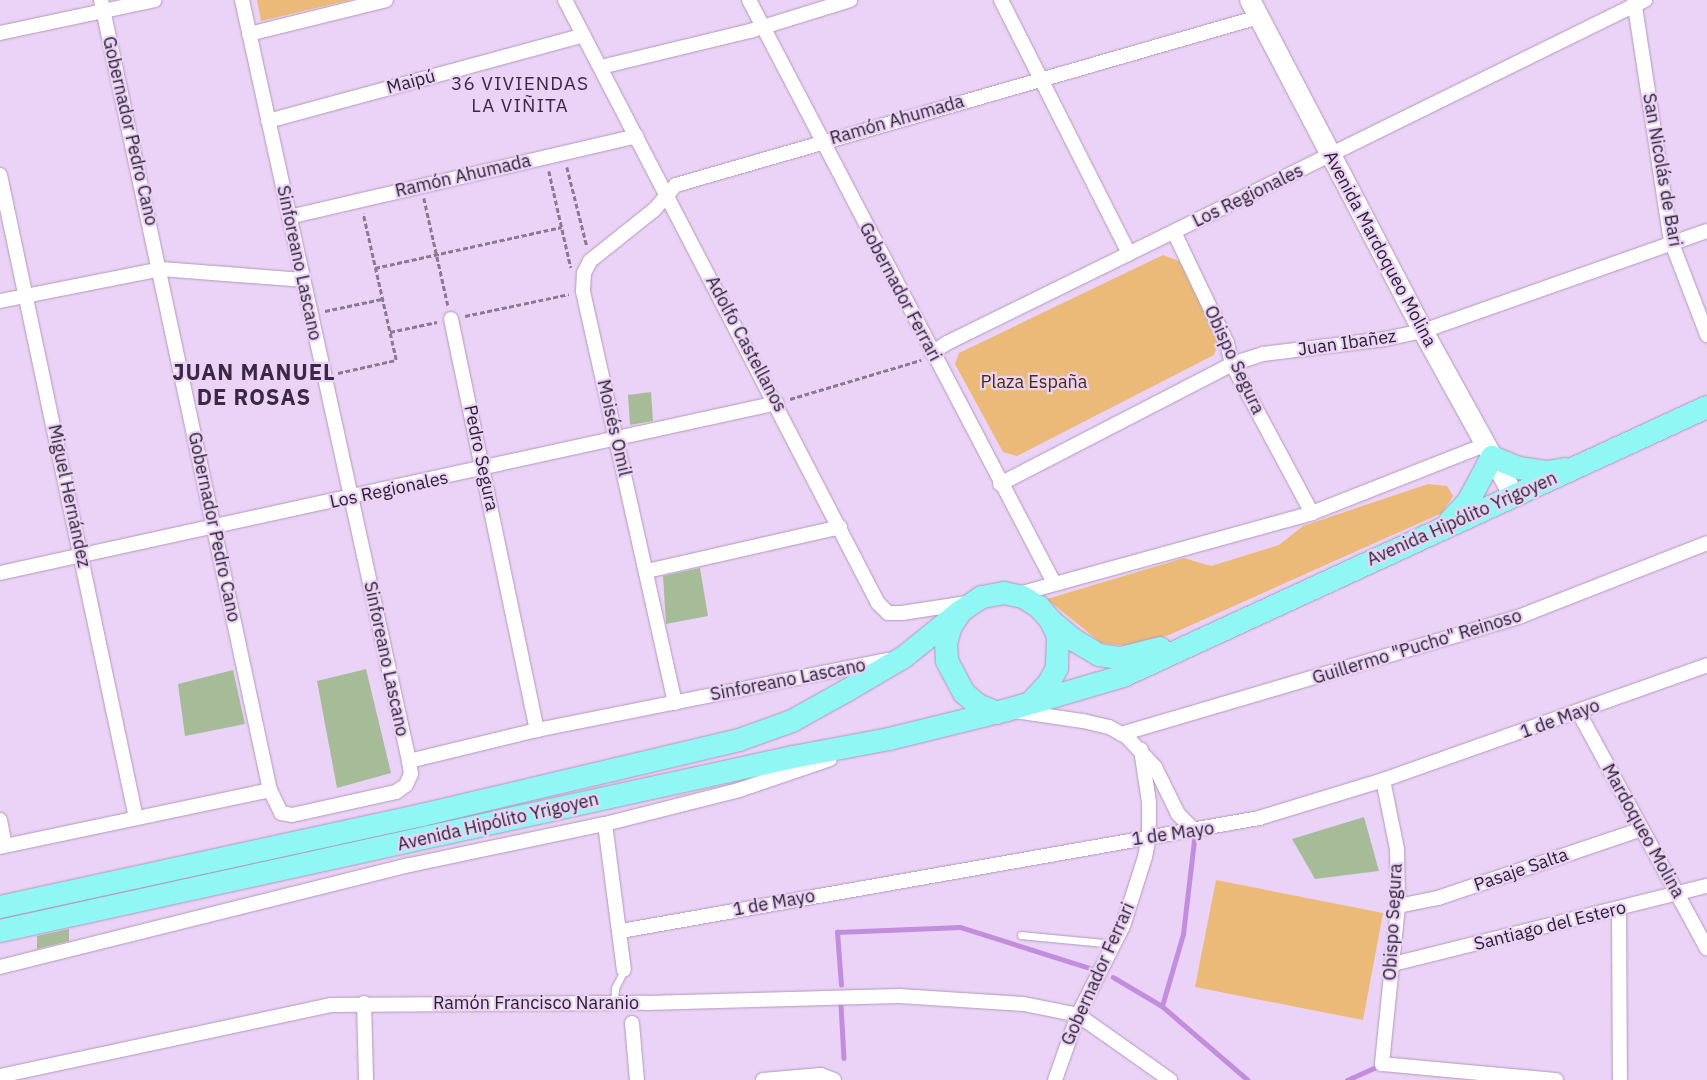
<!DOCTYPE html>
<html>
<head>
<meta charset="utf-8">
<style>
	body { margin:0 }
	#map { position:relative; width:1707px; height:1080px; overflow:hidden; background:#ebd3f7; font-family:"IBM Plex Sans",sans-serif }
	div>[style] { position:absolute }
	.green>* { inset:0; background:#ebba79 }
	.stream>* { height:4.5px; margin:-2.25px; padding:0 2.25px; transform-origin:2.25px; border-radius:2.25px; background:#c38dde }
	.building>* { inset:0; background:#a6bc99 }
	.path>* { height:2.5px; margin-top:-1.25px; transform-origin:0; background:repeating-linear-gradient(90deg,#8a7992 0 5px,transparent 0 7.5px) }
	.roads { filter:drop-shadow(0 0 1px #b099bb) drop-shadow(0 0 1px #b099bb) }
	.lane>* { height:7px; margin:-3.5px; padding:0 3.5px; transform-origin:3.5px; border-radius:3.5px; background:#fff }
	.street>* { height:14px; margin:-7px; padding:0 7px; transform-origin:7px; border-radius:7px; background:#fff }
	.secondary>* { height:20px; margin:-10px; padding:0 10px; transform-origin:10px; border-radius:10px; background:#fff }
	.primary>* { height:22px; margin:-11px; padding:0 11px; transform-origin:11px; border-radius:11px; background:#90f7f5 }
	span { translate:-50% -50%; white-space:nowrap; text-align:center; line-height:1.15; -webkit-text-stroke:4.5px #ebd3f7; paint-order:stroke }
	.street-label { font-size:18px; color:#2a212f }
	.park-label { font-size:18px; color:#472f07 }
	.neighbourhood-label { font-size:19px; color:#3a2844; letter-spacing:1px }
	.district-label { font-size:22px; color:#3a2844; font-weight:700; letter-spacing:1px }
</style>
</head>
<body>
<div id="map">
	<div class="green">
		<i style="clip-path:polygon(257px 0,350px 0,261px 21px)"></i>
		<i style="clip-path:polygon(1163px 255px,1179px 261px,1219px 342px,1214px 355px,1017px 456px,1003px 452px,955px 364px,959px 353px)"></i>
		<i style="clip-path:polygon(1428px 484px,1447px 486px,1453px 496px,1442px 513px,1169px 635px,1129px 646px,1101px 643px,1047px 599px,1184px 558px,1211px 566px,1279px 545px,1303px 526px)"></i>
		<i style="clip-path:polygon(1216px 880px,1383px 913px,1363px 1020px,1195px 987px)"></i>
	</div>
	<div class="stream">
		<i style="left:1113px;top:977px;width:57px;rotate:30.6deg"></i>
		<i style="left:1162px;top:1006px;width:113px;rotate:40.7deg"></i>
		<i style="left:841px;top:985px;width:53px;rotate:-94.3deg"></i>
		<i style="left:837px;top:932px;width:123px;rotate:-2.3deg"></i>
		<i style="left:960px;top:927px;width:136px;rotate:17.5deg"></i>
		<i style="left:841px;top:1005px;width:53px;rotate:86.8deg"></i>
		<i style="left:1162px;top:1006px;width:75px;rotate:-73.7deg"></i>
		<i style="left:1183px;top:934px;width:103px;rotate:-83.3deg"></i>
		<i style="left:1347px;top:1080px;width:37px;rotate:-24deg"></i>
	</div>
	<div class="building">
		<i style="clip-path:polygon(651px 392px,653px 421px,630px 425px,628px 395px)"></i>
		<i style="clip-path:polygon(700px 568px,708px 616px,666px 624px,663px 576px)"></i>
		<i style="clip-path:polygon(366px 669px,391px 773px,337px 788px,317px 681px)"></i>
		<i style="clip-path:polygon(233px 670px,245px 724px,185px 736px,178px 684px)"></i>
		<i style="clip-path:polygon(1364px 817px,1379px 871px,1315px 879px,1292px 839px)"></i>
		<i style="clip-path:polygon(69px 929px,69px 941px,37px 949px,37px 936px)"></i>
	</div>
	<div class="path">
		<i style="left:567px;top:167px;width:81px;rotate:75.8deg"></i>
		<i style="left:549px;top:171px;width:99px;rotate:77.2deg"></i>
		<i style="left:424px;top:198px;width:110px;rotate:77.4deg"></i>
		<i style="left:375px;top:268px;width:191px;rotate:-12.4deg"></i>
		<i style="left:325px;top:311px;width:58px;rotate:-11.9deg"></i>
		<i style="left:465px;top:316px;width:106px;rotate:-11.9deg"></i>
		<i style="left:390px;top:332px;width:48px;rotate:-12deg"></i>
		<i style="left:338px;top:373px;width:59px;rotate:-12.6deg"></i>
		<i style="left:396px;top:360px;width:150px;rotate:-102.7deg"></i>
		<i style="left:790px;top:399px;width:137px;rotate:-16.6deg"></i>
	</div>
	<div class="roads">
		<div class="lane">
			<i style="left:1021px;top:935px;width:93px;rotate:5.5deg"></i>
			<i style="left:614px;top:1003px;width:15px;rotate:-86deg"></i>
			<i style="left:615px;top:988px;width:20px;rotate:-63deg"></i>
		</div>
		<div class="street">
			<i style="left:101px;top:0;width:808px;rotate:77.93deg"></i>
			<i style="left:242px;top:0;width:779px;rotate:77.62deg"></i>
			<i style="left:565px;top:0;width:679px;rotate:62.57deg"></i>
			<i style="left:878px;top:603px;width:14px;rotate:45deg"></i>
			<i style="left:888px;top:613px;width:14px"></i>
			<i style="left:902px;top:613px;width:66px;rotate:-8.7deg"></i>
			<i style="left:749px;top:0;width:658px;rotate:62.38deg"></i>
			<i style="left:1001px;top:0;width:284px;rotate:63.2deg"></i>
			<i style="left:1634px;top:0;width:244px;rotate:81.3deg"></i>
			<i style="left:1671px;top:241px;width:101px;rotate:69deg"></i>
			<i style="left:0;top:33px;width:158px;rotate:-12deg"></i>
			<i style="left:249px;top:34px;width:141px;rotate:-13.9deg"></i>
			<i style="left:601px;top:67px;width:153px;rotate:-13.6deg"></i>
			<i style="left:750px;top:31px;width:105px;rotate:-17.2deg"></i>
			<i style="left:268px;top:121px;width:327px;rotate:-15.2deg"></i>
			<i style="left:0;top:175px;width:657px;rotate:78.06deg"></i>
			<i style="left:289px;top:217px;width:357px;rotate:-13.1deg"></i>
			<i style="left:1174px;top:232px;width:123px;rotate:64.5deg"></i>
			<i style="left:1227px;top:343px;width:22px;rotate:77deg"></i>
			<i style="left:1232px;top:364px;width:169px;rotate:61.8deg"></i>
			<i style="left:0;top:301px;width:164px;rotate:-11.2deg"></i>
			<i style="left:161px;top:269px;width:142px;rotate:4.4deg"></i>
			<i style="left:451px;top:319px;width:420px;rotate:78.2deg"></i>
			<i style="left:932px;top:353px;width:18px;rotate:-34deg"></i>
			<i style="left:947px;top:343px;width:778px;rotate:-26.17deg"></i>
			<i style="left:1000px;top:484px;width:261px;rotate:-27.3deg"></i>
			<i style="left:1232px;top:364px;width:33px;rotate:-18deg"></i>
			<i style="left:1263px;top:354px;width:123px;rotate:-7deg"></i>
			<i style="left:1385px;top:339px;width:39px;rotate:-12deg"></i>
			<i style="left:1423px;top:331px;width:301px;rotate:-19.4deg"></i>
			<i style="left:647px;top:571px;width:198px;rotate:-12.8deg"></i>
			<i style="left:0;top:573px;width:795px;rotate:-12.34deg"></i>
			<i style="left:1015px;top:595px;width:308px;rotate:-15.4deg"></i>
			<i style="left:1312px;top:513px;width:186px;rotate:-21.5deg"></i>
			<i style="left:675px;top:703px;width:422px;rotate:-102.6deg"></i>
			<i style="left:583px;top:291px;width:18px;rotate:-87deg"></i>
			<i style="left:584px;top:273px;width:13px;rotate:-63deg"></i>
			<i style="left:590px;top:261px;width:82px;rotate:-38.6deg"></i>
			<i style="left:654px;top:210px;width:33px;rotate:-49deg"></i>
			<i style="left:676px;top:185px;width:607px;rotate:-16.08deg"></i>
			<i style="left:1015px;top:711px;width:69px;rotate:8.4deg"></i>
			<i style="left:1083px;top:721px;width:27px;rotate:13deg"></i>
			<i style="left:1109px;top:727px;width:21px;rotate:29deg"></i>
			<i style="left:1127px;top:737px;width:41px;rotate:47deg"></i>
			<i style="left:1155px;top:767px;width:52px;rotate:63.9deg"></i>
			<i style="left:1178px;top:814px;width:24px;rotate:45deg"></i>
			<i style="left:1579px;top:713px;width:268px;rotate:61.5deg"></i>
			<i style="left:1121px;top:734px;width:417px;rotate:-16.4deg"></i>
			<i style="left:1521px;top:616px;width:200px;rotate:-21.4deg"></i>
			<i style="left:1383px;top:780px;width:70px;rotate:78.5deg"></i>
			<i style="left:1397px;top:849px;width:57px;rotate:89deg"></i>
			<i style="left:1398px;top:906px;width:159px;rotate:95.8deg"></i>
			<i style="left:1382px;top:1064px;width:175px;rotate:5.3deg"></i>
			<i style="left:0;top:820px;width:25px;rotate:79deg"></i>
			<i style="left:605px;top:824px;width:147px;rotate:82.6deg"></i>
			<i style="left:0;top:847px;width:276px;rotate:-11.9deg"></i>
			<i style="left:270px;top:790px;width:25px;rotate:64deg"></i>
			<i style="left:281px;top:813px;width:11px;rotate:10deg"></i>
			<i style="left:292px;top:815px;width:107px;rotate:-12.5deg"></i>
			<i style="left:396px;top:792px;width:12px;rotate:-35deg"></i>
			<i style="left:406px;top:785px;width:12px;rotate:-66deg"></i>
			<i style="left:411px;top:774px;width:13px;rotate:-99deg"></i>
			<i style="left:409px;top:761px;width:132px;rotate:-13.6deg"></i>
			<i style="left:537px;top:730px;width:358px;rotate:-11.3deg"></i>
			<i style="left:1398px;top:906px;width:41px;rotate:-11.3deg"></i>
			<i style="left:1438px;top:898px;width:215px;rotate:-18.7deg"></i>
			<i style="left:1619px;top:909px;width:171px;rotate:89.7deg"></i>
			<i style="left:621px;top:931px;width:648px;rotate:-10.04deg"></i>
			<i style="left:1259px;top:818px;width:130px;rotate:-17deg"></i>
			<i style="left:1383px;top:780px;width:344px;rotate:-19.5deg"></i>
			<i style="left:1393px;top:964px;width:324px;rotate:-14deg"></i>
			<i style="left:0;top:967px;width:422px;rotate:-14deg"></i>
			<i style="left:410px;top:865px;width:199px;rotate:-11.9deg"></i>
			<i style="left:605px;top:824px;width:138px;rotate:-14.2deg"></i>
			<i style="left:739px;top:790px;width:96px;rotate:-18.8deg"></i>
			<i style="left:364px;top:1003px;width:77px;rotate:88.5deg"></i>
			<i style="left:632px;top:1023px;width:57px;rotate:85deg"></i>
			<i style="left:0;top:1076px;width:339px;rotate:-12.1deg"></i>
			<i style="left:331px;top:1005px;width:316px;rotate:-0.4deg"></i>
			<i style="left:647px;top:1003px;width:252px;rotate:-1.6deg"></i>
			<i style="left:899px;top:996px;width:125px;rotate:3.7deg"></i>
			<i style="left:1024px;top:1004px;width:55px;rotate:11.5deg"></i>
			<i style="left:1078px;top:1015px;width:113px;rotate:35.2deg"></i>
			<i style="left:763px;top:1080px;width:58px;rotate:-4.9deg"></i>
			<i style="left:821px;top:1075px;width:14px;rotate:21deg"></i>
			<i style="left:1055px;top:1080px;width:69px;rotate:-70.5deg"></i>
			<i style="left:1078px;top:1015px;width:100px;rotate:-63.2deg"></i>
			<i style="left:1123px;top:926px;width:72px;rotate:-72.3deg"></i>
			<i style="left:1145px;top:857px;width:20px;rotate:-79deg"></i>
			<i style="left:1149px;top:837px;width:35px;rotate:-90deg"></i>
			<i style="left:1149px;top:802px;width:53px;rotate:-98.7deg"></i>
		</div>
		<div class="secondary">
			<i style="left:1250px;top:0;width:373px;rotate:62.4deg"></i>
			<i style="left:1423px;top:331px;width:188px;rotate:61.1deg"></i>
		</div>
		<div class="primary">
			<i style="left:1450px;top:521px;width:26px;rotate:-47deg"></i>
			<i style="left:1468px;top:502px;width:51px;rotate:-61.9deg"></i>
			<i style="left:1492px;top:457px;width:29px;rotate:22deg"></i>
			<i style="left:1519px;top:468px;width:29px;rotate:8deg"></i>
			<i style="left:1548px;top:472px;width:17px;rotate:-10deg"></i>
			<i style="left:1051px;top:621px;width:30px;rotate:40deg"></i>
			<i style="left:1074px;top:640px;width:29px;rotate:31deg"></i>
			<i style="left:1099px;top:655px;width:22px;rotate:8deg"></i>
			<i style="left:1121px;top:658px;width:40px;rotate:-14.4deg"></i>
			<i style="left:997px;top:713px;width:21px;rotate:-157deg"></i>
			<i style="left:978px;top:705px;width:18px;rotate:-139deg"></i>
			<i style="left:964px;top:693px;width:36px;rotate:-118deg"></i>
			<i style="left:947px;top:661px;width:18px;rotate:-93deg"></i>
			<i style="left:946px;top:643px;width:18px;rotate:-74deg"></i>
			<i style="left:951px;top:626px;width:18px;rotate:-56deg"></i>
			<i style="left:961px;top:611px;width:25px;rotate:-34deg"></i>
			<i style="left:982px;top:597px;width:22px;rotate:-10deg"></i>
			<i style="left:1004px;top:593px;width:19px;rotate:12deg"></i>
			<i style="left:1023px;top:597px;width:19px;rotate:32deg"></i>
			<i style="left:1039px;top:607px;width:18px;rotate:49deg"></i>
			<i style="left:1051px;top:621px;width:17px;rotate:65deg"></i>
			<i style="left:1058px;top:636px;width:32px;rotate:92deg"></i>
			<i style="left:1057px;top:668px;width:17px;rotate:118deg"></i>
			<i style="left:1049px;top:683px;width:25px;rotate:133deg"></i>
			<i style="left:0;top:907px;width:432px;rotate:-12.3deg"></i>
			<i style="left:422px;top:815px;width:326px;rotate:-13.3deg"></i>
			<i style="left:739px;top:740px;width:56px;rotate:-19.7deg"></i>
			<i style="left:792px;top:721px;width:62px;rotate:-29.1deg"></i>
			<i style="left:846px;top:691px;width:67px;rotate:-30.4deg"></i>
			<i style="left:904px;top:657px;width:73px;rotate:-38.9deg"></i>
			<i style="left:0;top:931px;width:812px;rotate:-12.38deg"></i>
			<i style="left:793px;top:757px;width:98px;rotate:-10.6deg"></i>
			<i style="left:889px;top:739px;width:122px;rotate:-13.8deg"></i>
			<i style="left:1007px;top:710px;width:121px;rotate:-16.3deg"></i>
			<i style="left:1123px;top:676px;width:643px;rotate:-24.73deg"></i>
		</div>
	</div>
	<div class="street-label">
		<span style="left:411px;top:82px;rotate:-15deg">Maipú</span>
		<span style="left:897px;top:120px;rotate:-16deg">Ramón Ahumada</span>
		<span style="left:130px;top:131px;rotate:77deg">Gobernador Pedro Cano</span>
		<span style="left:1662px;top:170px;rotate:80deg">San Nicolás de Bari</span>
		<span style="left:463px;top:176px;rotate:-13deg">Ramón Ahumada</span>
		<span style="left:1248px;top:196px;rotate:-26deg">Los Regionales</span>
		<span style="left:1380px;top:249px;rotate:62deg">Avenida Mardoqueo Molina</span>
		<span style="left:299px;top:263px;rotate:78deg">Sinforeano Lascano</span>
		<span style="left:900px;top:292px;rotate:62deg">Gobernador Ferrari</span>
		<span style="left:1347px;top:343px;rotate:-8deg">Juan Ibañez</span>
		<span style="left:746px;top:344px;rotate:62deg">Adolfo Castellanos</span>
		<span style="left:1234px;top:360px;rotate:65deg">Obispo Segura</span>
		<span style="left:614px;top:428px;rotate:77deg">Moisés Omil</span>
		<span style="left:481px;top:458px;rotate:78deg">Pedro Segura</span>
		<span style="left:389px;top:490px;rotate:-12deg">Los Regionales</span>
		<span style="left:69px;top:496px;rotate:78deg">Miguel Hernández</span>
		<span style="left:1462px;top:519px;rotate:-24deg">Avenida Hipólito Yrigoyen</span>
		<span style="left:214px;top:527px;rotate:78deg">Gobernador Pedro Cano</span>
		<span style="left:1417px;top:647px;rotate:-17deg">Guillermo "Pucho" Reinoso</span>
		<span style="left:386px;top:659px;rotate:78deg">Sinforeano Lascano</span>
		<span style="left:788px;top:680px;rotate:-11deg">Sinforeano Lascano</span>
		<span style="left:1560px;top:719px;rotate:-20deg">1 de Mayo</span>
		<span style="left:498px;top:822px;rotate:-13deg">Avenida Hipólito Yrigoyen</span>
		<span style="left:1643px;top:831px;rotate:61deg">Mardoqueo Molina</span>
		<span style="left:1173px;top:834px;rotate:-8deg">1 de Mayo</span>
		<span style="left:1521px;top:870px;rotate:-19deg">Pasaje Salta</span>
		<span style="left:774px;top:903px;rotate:-10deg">1 de Mayo</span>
		<span style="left:1393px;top:922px;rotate:-87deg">Obispo Segura</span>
		<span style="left:1550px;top:926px;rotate:-14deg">Santiago del Estero</span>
		<span style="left:1098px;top:974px;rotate:-66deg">Gobernador Ferrari</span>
		<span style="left:536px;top:1003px">Ramón Francisco Naranio</span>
	</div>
	<div class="park-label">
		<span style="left:1034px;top:382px">Plaza España</span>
	</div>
	<div class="neighbourhood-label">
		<span style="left:520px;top:95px">36 VIVIENDAS<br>LA VIÑITA</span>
	</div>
	<div class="district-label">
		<span style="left:254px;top:384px">JUAN MANUEL<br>DE ROSAS</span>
	</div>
</div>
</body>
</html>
